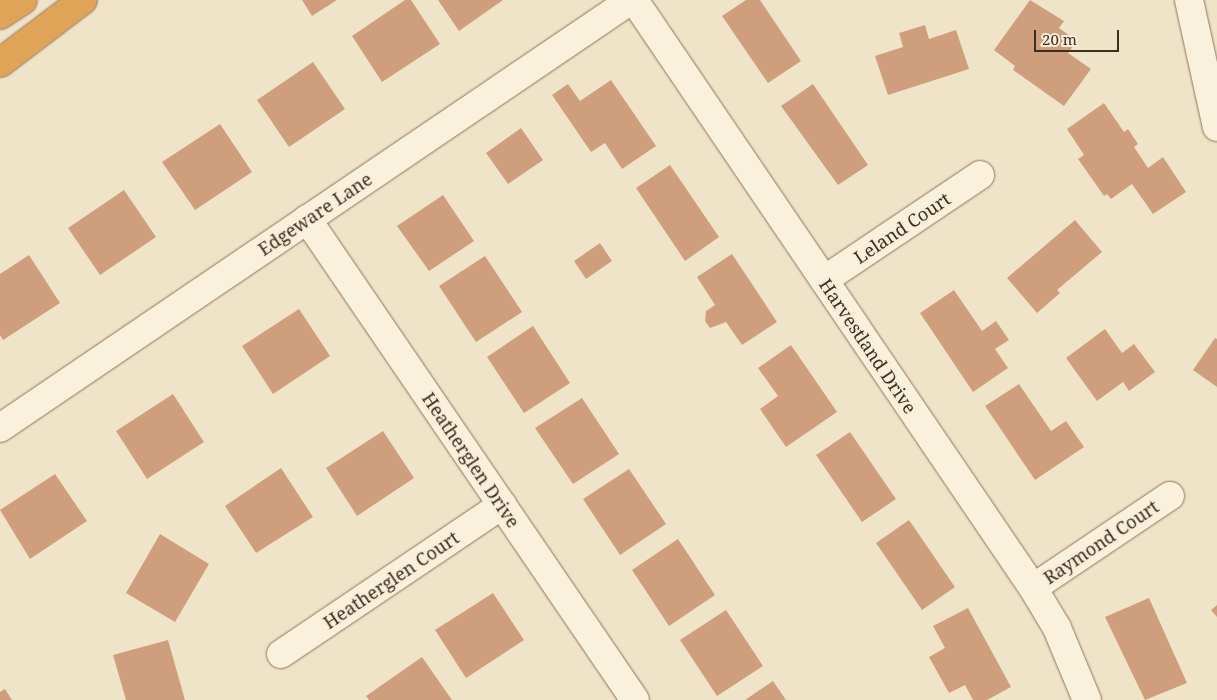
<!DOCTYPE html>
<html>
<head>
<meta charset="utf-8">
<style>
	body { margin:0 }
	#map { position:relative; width:1217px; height:700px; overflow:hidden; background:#f0e4c8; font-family:"Noto Serif",serif }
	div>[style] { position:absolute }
	.building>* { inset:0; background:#cf9f7d }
	.roads { filter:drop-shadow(0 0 1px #8d765c) drop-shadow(0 0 1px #8d765c) }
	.minor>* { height:28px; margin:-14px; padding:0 14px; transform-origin:14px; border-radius:14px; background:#faf1dc }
	.motorway>* { height:28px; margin:-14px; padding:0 14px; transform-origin:14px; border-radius:14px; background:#e0a458 }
	span { translate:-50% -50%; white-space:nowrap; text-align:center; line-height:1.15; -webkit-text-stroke:4.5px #f7eed8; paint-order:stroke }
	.street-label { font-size:18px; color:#3d2e20 }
	.scale { position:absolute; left:1034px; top:30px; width:85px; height:22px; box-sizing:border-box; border:2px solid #3d2e20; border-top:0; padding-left:6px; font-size:15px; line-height:18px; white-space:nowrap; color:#3d2e20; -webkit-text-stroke:4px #f7eed8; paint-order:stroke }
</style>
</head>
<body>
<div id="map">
	<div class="building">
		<i style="clip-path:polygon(302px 0,337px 0,312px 16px)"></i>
		<i style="clip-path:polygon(405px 0,411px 0,440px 44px,382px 82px,352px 36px)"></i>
		<i style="clip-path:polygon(438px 0,503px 0,459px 31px)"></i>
		<i style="clip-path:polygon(746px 0,760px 0,801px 61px,768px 83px,722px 16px)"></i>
		<i style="clip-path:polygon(1030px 0,1064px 21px,1059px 28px,1077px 41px,1068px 53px,1091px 69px,1064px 106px,1013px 70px,1015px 66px,994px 50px)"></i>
		<i style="clip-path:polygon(925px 25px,929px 39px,956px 30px,969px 69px,888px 95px,875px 56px,903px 47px,899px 33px)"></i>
		<i style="clip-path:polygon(313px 62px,345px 109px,289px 147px,257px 100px)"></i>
		<i style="clip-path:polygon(611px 80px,656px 146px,622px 169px,605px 143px,591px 152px,552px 95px,568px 84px,580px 101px)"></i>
		<i style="clip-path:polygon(813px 84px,868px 165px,838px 185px,781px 106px)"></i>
		<i style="clip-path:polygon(1104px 103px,1124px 132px,1128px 129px,1138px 144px,1134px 147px,1148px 168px,1163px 157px,1186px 192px,1153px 214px,1132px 184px,1111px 199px,1107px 194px,1104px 196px,1078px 159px,1084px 155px,1067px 129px)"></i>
		<i style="clip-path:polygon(220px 124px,252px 172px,195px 210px,162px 162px)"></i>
		<i style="clip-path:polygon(521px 128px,543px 160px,508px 184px,486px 153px)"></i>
		<i style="clip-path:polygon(670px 165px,719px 237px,685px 261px,636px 188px)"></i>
		<i style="clip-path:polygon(124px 190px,156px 237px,100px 275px,68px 228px)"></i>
		<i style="clip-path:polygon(443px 195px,474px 241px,429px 271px,397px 226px)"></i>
		<i style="clip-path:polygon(1075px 220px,1102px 252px,1057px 290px,1060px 293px,1037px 313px,1007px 278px)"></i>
		<i style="clip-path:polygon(600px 243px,612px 261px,586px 279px,574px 261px)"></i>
		<i style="clip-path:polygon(732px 254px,777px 322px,742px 345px,726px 322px,710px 328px,705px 321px,706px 311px,715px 305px,697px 277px)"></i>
		<i style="clip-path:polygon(29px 255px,60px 303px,3px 340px,0 335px,0 274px)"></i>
		<i style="clip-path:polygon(485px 256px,522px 312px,476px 342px,439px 286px)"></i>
		<i style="clip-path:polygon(954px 290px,982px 331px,996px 321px,1009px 340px,995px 349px,1008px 368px,973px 392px,920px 313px)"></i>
		<i style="clip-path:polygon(299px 309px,330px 356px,273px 394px,242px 346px)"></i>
		<i style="clip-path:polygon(533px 326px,570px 383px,524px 413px,487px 357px)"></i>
		<i style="clip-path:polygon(1105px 329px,1122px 353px,1134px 344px,1155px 372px,1129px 391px,1123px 382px,1097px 401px,1066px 358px)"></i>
		<i style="clip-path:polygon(1215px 338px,1217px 339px,1217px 387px,1193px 370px)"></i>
		<i style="clip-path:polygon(791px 345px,837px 412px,786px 447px,760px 409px,778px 396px,758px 368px)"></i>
		<i style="clip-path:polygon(1019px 384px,1051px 431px,1066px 421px,1084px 447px,1035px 480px,985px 406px)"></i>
		<i style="clip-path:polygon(173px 394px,204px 442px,147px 479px,116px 431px)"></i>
		<i style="clip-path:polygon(582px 398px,619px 454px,573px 484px,535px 428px)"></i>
		<i style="clip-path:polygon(383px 431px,414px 478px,357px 516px,326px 468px)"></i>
		<i style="clip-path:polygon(850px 432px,896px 499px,862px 522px,816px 455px)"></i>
		<i style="clip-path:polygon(281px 468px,313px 517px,256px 553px,225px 506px)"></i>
		<i style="clip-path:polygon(629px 469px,666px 524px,620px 555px,583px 499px)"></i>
		<i style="clip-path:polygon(55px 474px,87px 521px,30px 559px,0 510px)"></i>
		<i style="clip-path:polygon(909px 520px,955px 587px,922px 610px,876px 543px)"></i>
		<i style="clip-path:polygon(160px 534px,209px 564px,175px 622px,126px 593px)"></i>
		<i style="clip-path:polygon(678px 539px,715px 595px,669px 626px,632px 570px)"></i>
		<i style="clip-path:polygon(493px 593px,524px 640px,466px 678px,435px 630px)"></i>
		<i style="clip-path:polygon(1149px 598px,1187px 683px,1145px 700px,1105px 617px)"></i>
		<i style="clip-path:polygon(1217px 605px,1217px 617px,1211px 610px)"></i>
		<i style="clip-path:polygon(968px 608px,1011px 687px,987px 700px,973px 700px,965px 685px,949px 693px,929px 657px,945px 648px,933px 626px)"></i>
		<i style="clip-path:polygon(726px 610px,763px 666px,717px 696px,680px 640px)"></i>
		<i style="clip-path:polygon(168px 640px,185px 700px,126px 700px,113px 655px)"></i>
		<i style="clip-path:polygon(422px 657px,452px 700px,369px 700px,366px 696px)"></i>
		<i style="clip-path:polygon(773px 681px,786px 700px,745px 700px)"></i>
		<i style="clip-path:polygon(5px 689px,12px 700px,0 700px,0 692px)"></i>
	</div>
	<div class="roads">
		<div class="minor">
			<i style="left:634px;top:0;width:711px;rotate:55.84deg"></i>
			<i style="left:1033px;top:588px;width:47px;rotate:59deg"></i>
			<i style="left:1057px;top:628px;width:78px;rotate:67.4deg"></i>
			<i style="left:1189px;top:0;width:130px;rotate:77.6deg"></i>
			<i style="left:307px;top:219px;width:582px;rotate:55.71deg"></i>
			<i style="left:824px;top:280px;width:188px;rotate:-33.9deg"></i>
			<i style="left:0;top:428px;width:762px;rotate:-34.15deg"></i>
			<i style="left:1033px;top:588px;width:165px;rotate:-33.9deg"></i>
			<i style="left:281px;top:654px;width:267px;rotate:-34deg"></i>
		</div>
		<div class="motorway">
			<i style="left:0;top:15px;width:27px;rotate:-33deg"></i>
			<i style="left:0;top:63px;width:104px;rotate:-37.2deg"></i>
		</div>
	</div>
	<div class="street-label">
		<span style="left:315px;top:214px;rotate:-34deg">Edgeware Lane</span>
		<span style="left:902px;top:228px;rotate:-34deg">Leland Court</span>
		<span style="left:868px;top:346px;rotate:56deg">Harvestland Drive</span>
		<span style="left:471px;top:460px;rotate:56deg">Heatherglen Drive</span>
		<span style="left:1101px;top:542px;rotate:-34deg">Raymond Court</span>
		<span style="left:391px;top:580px;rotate:-34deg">Heatherglen Court</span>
	</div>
	<div class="scale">20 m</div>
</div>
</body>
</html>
